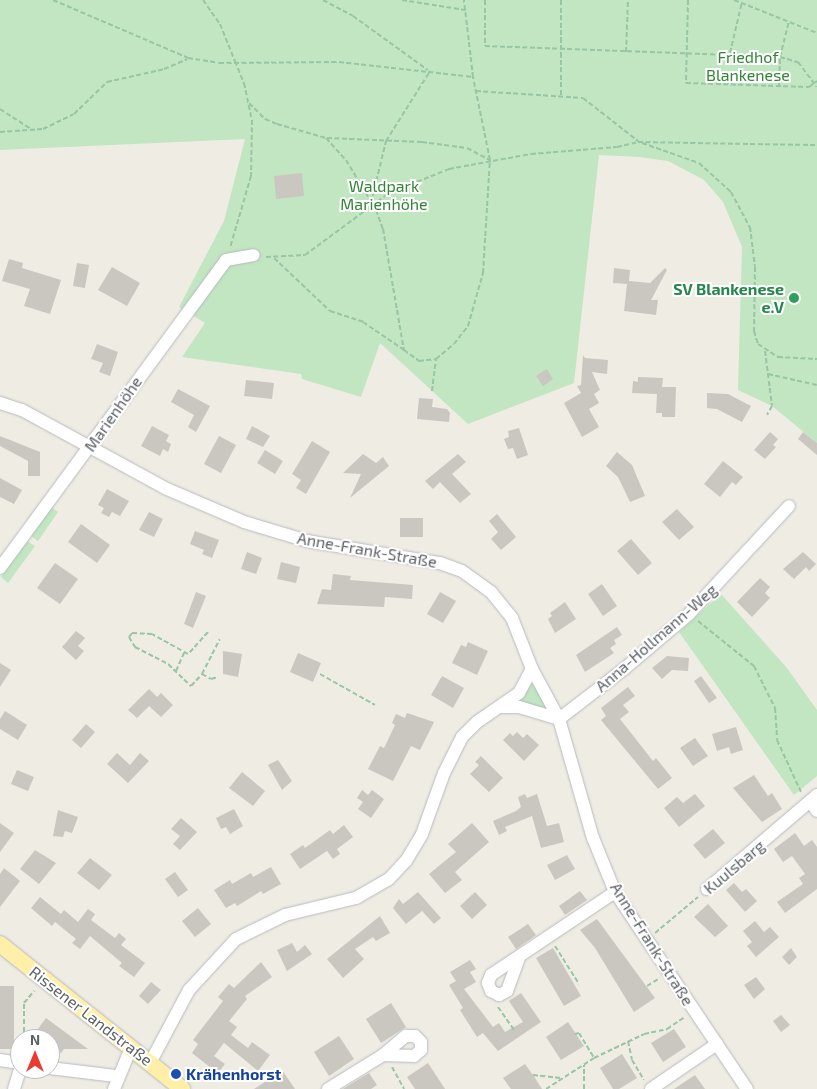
<!DOCTYPE html>
<html>
<head>
<meta charset="utf-8">
<style>
	body { margin:0 }
	#map { position:relative; width:817px; height:1089px; overflow:hidden; background:#efece4; font-family:"Exo 2",sans-serif }
	div>[style] { position:absolute }
	.green>* { inset:0; background:#c1e6c1 }
	.building>* { inset:0; background:#cac7c1 }
	.path>* { height:2px; margin-top:-1px; transform-origin:0; background:repeating-linear-gradient(90deg,#98c5a4 0 5px,transparent 0 7.5px) }
	.roads { filter:drop-shadow(0 0 1px #b7babe) drop-shadow(0 0 1px #b7babe) }
	.minor>* { height:12px; margin:-6px; padding:0 6px; transform-origin:6px; border-radius:6px; background:#fff }
	.major>* { height:16px; margin:-8px; padding:0 8px; transform-origin:8px; border-radius:8px; background:#ffefa9 }
	.dots>* { width:14px; height:14px; translate:-50% -50%; box-sizing:border-box; border:2px solid #fff; border-radius:50% }
	span { translate:-50% -50%; white-space:nowrap; text-align:center; line-height:1.15; -webkit-text-stroke:4px #fff; paint-order:stroke }
	.park-label { font-size:16px; color:#348437 }
	.leisure-label { font-size:16px; color:#27864d; font-weight:700 }
	.right { translate:-100% -50%; text-align:right }
	.street-label { font-size:16px; color:#5c6065 }
	.transit-label { font-size:16px; color:#164399; font-weight:700 }
	.left { translate:0 -50%; text-align:left }
	.north { position:absolute; left:10px; top:1029px; width:50px; height:50px; box-sizing:border-box; background:#fff; border:1px solid #bebfc1; border-radius:50%; rotate:0deg; font-size:14px; font-weight:700; line-height:20px; text-align:center; color:#5c6065 }
	.north::after { content:''; display:block; margin:auto; width:18px; height:22px; background:#e93b30; clip-path:polygon(50% 0,100% 100%,50% 72%,0 100%) }
</style>
</head>
<body>
<div id="map">
	<div class="green">
		<i style="clip-path:polygon(0 0,817px 0,817px 443px,772px 406px,738px 390px,742px 247px,723px 202px,704px 180px,668px 161px,639px 157px,599px 155px,574px 383px,468px 424px,380px 343px,361px 397px,302px 379px,301px 374px,182px 357px,205px 323px,179px 307px,224px 221px,245px 139px,0 150px)"></i>
		<i style="clip-path:polygon(51px 507px,58px 512px,38px 541px,31px 536px)"></i>
		<i style="clip-path:polygon(27px 541px,35px 546px,8px 583px,1px 577px)"></i>
		<i style="clip-path:polygon(721px 594px,787px 668px,817px 710px,817px 776px,794px 795px,679px 632px)"></i>
		<i style="clip-path:polygon(533px 683px,547px 708px,518px 703px)"></i>
	</div>
	<div class="building">
		<i style="clip-path:polygon(302px 173px,304px 196px,276px 199px,274px 176px)"></i>
		<i style="clip-path:polygon(9px 259px,23px 263px,22px 268px,61px 280px,50px 314px,24px 306px,30px 289px,2px 281px)"></i>
		<i style="clip-path:polygon(77px 263px,89px 265px,85px 288px,73px 286px)"></i>
		<i style="clip-path:polygon(112px 267px,140px 283px,127px 306px,98px 290px)"></i>
		<i style="clip-path:polygon(614px 268px,630px 270px,629px 281px,650px 283px,665px 268px,667px 270px,651px 300px,658px 300px,656px 315px,624px 311px,627px 284px,613px 283px)"></i>
		<i style="clip-path:polygon(97px 344px,118px 352px,110px 376px,99px 372px,103px 363px,91px 359px)"></i>
		<i style="clip-path:polygon(583px 355px,585px 358px,608px 360px,607px 374px,592px 372px,600px 390px,594px 394px,599px 403px,589px 409px,599px 427px,582px 437px,564px 403px,581px 393px,577px 386px,581px 385px)"></i>
		<i style="clip-path:polygon(547px 369px,553px 379px,543px 386px,536px 376px)"></i>
		<i style="clip-path:polygon(638px 377px,663px 378px,662px 387px,676px 387px,675px 417px,662px 417px,662px 413px,656px 413px,657px 394px,632px 393px,633px 381px,638px 382px)"></i>
		<i style="clip-path:polygon(246px 380px,274px 383px,272px 399px,244px 396px)"></i>
		<i style="clip-path:polygon(178px 389px,210px 406px,196px 432px,188px 427px,194px 415px,171px 402px)"></i>
		<i style="clip-path:polygon(707px 393px,728px 394px,751px 406px,742px 422px,717px 409px,707px 408px)"></i>
		<i style="clip-path:polygon(419px 398px,433px 399px,432px 407px,447px 409px,450px 413px,449px 422px,417px 419px)"></i>
		<i style="clip-path:polygon(152px 426px,169px 435px,166px 441px,171px 444px,168px 452px,163px 449px,160px 456px,141px 446px)"></i>
		<i style="clip-path:polygon(252px 426px,270px 436px,263px 447px,246px 439px)"></i>
		<i style="clip-path:polygon(519px 428px,528px 455px,517px 459px,513px 448px,508px 449px,504px 439px,509px 437px,508px 431px)"></i>
		<i style="clip-path:polygon(770px 432px,778px 439px,773px 445px,776px 447px,765px 459px,754px 450px)"></i>
		<i style="clip-path:polygon(803px 432px,817px 443px,817px 455px,798px 439px)"></i>
		<i style="clip-path:polygon(0 436px,40px 452px,40px 476px,28px 476px,28px 461px,0 446px)"></i>
		<i style="clip-path:polygon(219px 436px,236px 445px,221px 473px,204px 464px)"></i>
		<i style="clip-path:polygon(312px 441px,330px 452px,306px 494px,296px 488px,301px 480px,292px 474px)"></i>
		<i style="clip-path:polygon(265px 450px,283px 461px,275px 474px,257px 463px)"></i>
		<i style="clip-path:polygon(617px 452px,632px 465px,645px 496px,630px 502px,618px 477px,606px 466px)"></i>
		<i style="clip-path:polygon(363px 454px,376px 463px,383px 457px,389px 466px,350px 498px,361px 474px,343px 473px)"></i>
		<i style="clip-path:polygon(458px 454px,466px 462px,452px 474px,471px 494px,460px 503px,440px 482px,433px 489px,425px 481px)"></i>
		<i style="clip-path:polygon(723px 461px,743px 477px,736px 485px,732px 482px,720px 497px,704px 484px)"></i>
		<i style="clip-path:polygon(0 478px,22px 490px,14px 504px,0 497px)"></i>
		<i style="clip-path:polygon(107px 489px,129px 501px,120px 516px,112px 512px,109px 517px,101px 513px,104px 508px,98px 505px)"></i>
		<i style="clip-path:polygon(677px 509px,694px 527px,679px 540px,662px 522px)"></i>
		<i style="clip-path:polygon(149px 512px,163px 519px,154px 537px,139px 530px)"></i>
		<i style="clip-path:polygon(497px 514px,516px 537px,501px 550px,491px 539px,498px 532px,489px 521px)"></i>
		<i style="clip-path:polygon(400px 518px,423px 518px,423px 537px,400px 537px)"></i>
		<i style="clip-path:polygon(81px 524px,110px 545px,97px 563px,68px 542px)"></i>
		<i style="clip-path:polygon(195px 531px,219px 540px,212px 558px,202px 554px,204px 550px,190px 544px)"></i>
		<i style="clip-path:polygon(631px 539px,652px 563px,638px 575px,617px 551px)"></i>
		<i style="clip-path:polygon(247px 552px,262px 558px,256px 574px,241px 569px)"></i>
		<i style="clip-path:polygon(803px 552px,816px 564px,809px 571px,806px 567px,794px 579px,783px 569px)"></i>
		<i style="clip-path:polygon(281px 562px,300px 567px,296px 583px,277px 579px)"></i>
		<i style="clip-path:polygon(55px 563px,78px 579px,60px 604px,37px 588px)"></i>
		<i style="clip-path:polygon(333px 574px,351px 576px,350px 580px,413px 585px,412px 599px,385px 597px,384px 607px,317px 604px,322px 589px,331px 590px)"></i>
		<i style="clip-path:polygon(760px 578px,770px 587px,765px 593px,770px 598px,752px 617px,737px 602px)"></i>
		<i style="clip-path:polygon(602px 584px,617px 606px,603px 616px,588px 594px)"></i>
		<i style="clip-path:polygon(196px 592px,206px 596px,193px 628px,184px 624px)"></i>
		<i style="clip-path:polygon(440px 592px,456px 601px,443px 623px,427px 614px)"></i>
		<i style="clip-path:polygon(565px 602px,576px 619px,555px 633px,548px 619px,552px 616px,550px 613px)"></i>
		<i style="clip-path:polygon(617px 627px,622px 635px,614px 640px,616px 644px,610px 648px,614px 653px,585px 672px,576px 655px)"></i>
		<i style="clip-path:polygon(76px 631px,85px 638px,78px 646px,84px 651px,76px 660px,62px 647px)"></i>
		<i style="clip-path:polygon(468px 642px,488px 651px,477px 675px,452px 663px,461px 645px,466px 647px)"></i>
		<i style="clip-path:polygon(223px 651px,242px 654px,238px 677px,223px 674px)"></i>
		<i style="clip-path:polygon(298px 653px,321px 663px,313px 682px,290px 672px)"></i>
		<i style="clip-path:polygon(667px 656px,689px 658px,688px 671px,672px 670px,662px 679px,652px 668px)"></i>
		<i style="clip-path:polygon(0 663px,11px 670px,0 687px)"></i>
		<i style="clip-path:polygon(442px 676px,464px 688px,453px 708px,431px 695px)"></i>
		<i style="clip-path:polygon(701px 676px,717px 698px,709px 703px,694px 681px)"></i>
		<i style="clip-path:polygon(628px 687px,635px 696px,623px 705px,629px 712px,620px 719px,653px 761px,656px 758px,672px 778px,658px 789px,601px 720px,606px 716px,601px 708px)"></i>
		<i style="clip-path:polygon(149px 689px,157px 697px,161px 693px,173px 705px,161px 717px,149px 706px,137px 718px,128px 710px)"></i>
		<i style="clip-path:polygon(5px 711px,27px 725px,18px 740px,0 729px,0 719px)"></i>
		<i style="clip-path:polygon(407px 713px,434px 722px,420px 750px,411px 746px,393px 781px,368px 769px,380px 746px,384px 748px,395px 725px,392px 723px,396px 714px,405px 718px)"></i>
		<i style="clip-path:polygon(86px 724px,95px 732px,81px 748px,72px 740px)"></i>
		<i style="clip-path:polygon(736px 727px,743px 750px,731px 754px,729px 747px,717px 751px,712px 734px)"></i>
		<i style="clip-path:polygon(517px 732px,523px 738px,527px 734px,539px 745px,524px 761px,503px 740px,510px 733px,513px 736px)"></i>
		<i style="clip-path:polygon(695px 738px,708px 756px,693px 766px,680px 748px)"></i>
		<i style="clip-path:polygon(117px 753px,130px 765px,140px 753px,149px 761px,128px 783px,107px 764px)"></i>
		<i style="clip-path:polygon(481px 756px,503px 778px,489px 792px,470px 774px,479px 765px,475px 762px)"></i>
		<i style="clip-path:polygon(278px 760px,292px 781px,282px 790px,268px 765px)"></i>
		<i style="clip-path:polygon(17px 770px,34px 777px,28px 791px,11px 784px)"></i>
		<i style="clip-path:polygon(242px 772px,265px 791px,253px 806px,229px 788px)"></i>
		<i style="clip-path:polygon(754px 775px,768px 796px,772px 793px,782px 809px,762px 822px,733px 788px)"></i>
		<i style="clip-path:polygon(362px 790px,368px 795px,372px 790px,384px 799px,371px 818px,358px 809px,363px 802px,357px 798px)"></i>
		<i style="clip-path:polygon(525px 794px,527px 798px,537px 794px,547px 826px,559px 823px,564px 842px,541px 848px,532px 816px,505px 827px,507px 831px,499px 835px,493px 821px,516px 811px,521px 807px,518px 797px)"></i>
		<i style="clip-path:polygon(695px 794px,705px 806px,679px 827px,664px 808px,677px 797px,683px 803px)"></i>
		<i style="clip-path:polygon(234px 809px,243px 826px,230px 834px,226px 827px,221px 829px,216px 818px)"></i>
		<i style="clip-path:polygon(58px 810px,78px 817px,72px 833px,65px 831px,63px 837px,53px 836px)"></i>
		<i style="clip-path:polygon(181px 818px,197px 832px,180px 850px,173px 844px,180px 836px,171px 829px)"></i>
		<i style="clip-path:polygon(0 823px,14px 833px,0 852px)"></i>
		<i style="clip-path:polygon(472px 823px,489px 842px,455px 872px,462px 880px,445px 893px,429px 874px,456px 852px,448px 844px)"></i>
		<i style="clip-path:polygon(344px 825px,353px 837px,337px 849px,340px 854px,333px 859px,327px 851px,300px 869px,290px 854px,303px 845px,305px 848px,330px 830px,333px 834px)"></i>
		<i style="clip-path:polygon(713px 829px,725px 843px,705px 859px,693px 845px)"></i>
		<i style="clip-path:polygon(795px 833px,804px 846px,812px 840px,817px 847px,817px 889px,785px 913px,777px 902px,803px 884px,799px 878px,805px 874px,792px 856px,783px 862px,774px 849px)"></i>
		<i style="clip-path:polygon(35px 850px,56px 863px,39px 884px,20px 869px)"></i>
		<i style="clip-path:polygon(567px 855px,575px 869px,555px 880px,547px 865px)"></i>
		<i style="clip-path:polygon(90px 858px,112px 875px,99px 890px,77px 873px)"></i>
		<i style="clip-path:polygon(271px 867px,281px 884px,263px 894px,261px 891px,237px 906px,235px 903px,226px 908px,214px 890px,230px 880px,232px 884px,251px 873px,253px 877px)"></i>
		<i style="clip-path:polygon(4px 868px,20px 881px,0 907px,0 874px)"></i>
		<i style="clip-path:polygon(175px 872px,188px 890px,178px 897px,165px 879px)"></i>
		<i style="clip-path:polygon(734px 883px,742px 892px,746px 889px,757px 901px,745px 912px,726px 890px)"></i>
		<i style="clip-path:polygon(580px 891px,587px 900px,565px 915px,559px 906px)"></i>
		<i style="clip-path:polygon(418px 892px,441px 918px,434px 924px,422px 911px,406px 924px,393px 908px,399px 899px,403px 904px)"></i>
		<i style="clip-path:polygon(475px 892px,487px 905px,472px 919px,460px 906px)"></i>
		<i style="clip-path:polygon(40px 897px,61px 914px,64px 910px,78px 922px,88px 909px,95px 914px,91px 920px,115px 938px,119px 933px,126px 939px,121px 945px,145px 963px,134px 977px,119px 966px,122px 963px,90px 936px,80px 949px,72px 943px,76px 939px,55px 922px,52px 926px,31px 908px)"></i>
		<i style="clip-path:polygon(708px 904px,728px 926px,715px 937px,694px 917px)"></i>
		<i style="clip-path:polygon(198px 908px,211px 924px,195px 937px,182px 921px)"></i>
		<i style="clip-path:polygon(380px 916px,390px 933px,376px 941px,373px 937px,355px 949px,364px 959px,343px 978px,327px 959px)"></i>
		<i style="clip-path:polygon(597px 919px,655px 998px,634px 1012px,595px 948px,580px 930px)"></i>
		<i style="clip-path:polygon(755px 921px,764px 932px,770px 927px,779px 937px,756px 957px,747px 946px,752px 942px,743px 931px)"></i>
		<i style="clip-path:polygon(528px 924px,536px 935px,516px 949px,508px 937px)"></i>
		<i style="clip-path:polygon(292px 943px,297px 952px,305px 945px,312px 954px,287px 971px,277px 950px)"></i>
		<i style="clip-path:polygon(553px 948px,581px 996px,564px 1006px,536px 958px)"></i>
		<i style="clip-path:polygon(791px 948px,797px 957px,789px 965px,782px 957px)"></i>
		<i style="clip-path:polygon(470px 960px,476px 969px,470px 972px,476px 982px,464px 989px,493px 1027px,499px 1023px,505px 1032px,523px 1022px,509px 1001px,521px 993px,541px 1022px,498px 1051px,483px 1033px,477px 1037px,460px 1010px,463px 1008px,449px 985px,456px 981px,450px 972px)"></i>
		<i style="clip-path:polygon(261px 962px,272px 977px,245px 996px,247px 999px,229px 1021px,237px 1027px,231px 1035px,248px 1048px,252px 1042px,270px 1055px,258px 1071px,224px 1043px,214px 1056px,225px 1064px,215px 1077px,208px 1072px,211px 1068px,192px 1053px,198px 1044px,193px 1040px,223px 1001px,218px 997px,229px 984px,234px 988px)"></i>
		<i style="clip-path:polygon(756px 977px,765px 989px,754px 999px,744px 985px)"></i>
		<i style="clip-path:polygon(151px 982px,161px 990px,148px 1004px,139px 996px)"></i>
		<i style="clip-path:polygon(0 986px,14px 986px,14px 1049px,0 1049px)"></i>
		<i style="clip-path:polygon(391px 1003px,406px 1027px,381px 1043px,366px 1019px)"></i>
		<i style="clip-path:polygon(781px 1015px,790px 1025px,781px 1032px,773px 1021px)"></i>
		<i style="clip-path:polygon(46px 1018px,88px 1049px,64px 1049px,61px 1053px,50px 1045px,50px 1039px,42px 1039px,35px 1033px)"></i>
		<i style="clip-path:polygon(568px 1022px,584px 1046px,561px 1060px,546px 1037px)"></i>
		<i style="clip-path:polygon(674px 1029px,686px 1047px,663px 1062px,651px 1043px)"></i>
		<i style="clip-path:polygon(339px 1036px,354px 1059px,329px 1076px,314px 1052px)"></i>
		<i style="clip-path:polygon(622px 1054px,637px 1078px,619px 1089px,613px 1089px,600px 1068px)"></i>
		<i style="clip-path:polygon(428px 1063px,445px 1089px,415px 1089px,407px 1077px)"></i>
		<i style="clip-path:polygon(525px 1064px,533px 1075px,542px 1089px,511px 1089px,503px 1078px)"></i>
		<i style="clip-path:polygon(282px 1070px,295px 1089px,254px 1089px,274px 1076px)"></i>
		<i style="clip-path:polygon(369px 1073px,377px 1085px,371px 1089px,343px 1089px)"></i>
		<i style="clip-path:polygon(695px 1075px,705px 1089px,674px 1089px)"></i>
	</div>
	<div class="path">
		<i style="left:53px;top:0;width:147px;rotate:23.2deg"></i>
		<i style="left:188px;top:58px;width:31px;rotate:9deg"></i>
		<i style="left:219px;top:63px;width:120px;rotate:-0.5deg"></i>
		<i style="left:339px;top:62px;width:135px;rotate:6.4deg"></i>
		<i style="left:203px;top:0;width:29px;rotate:55deg"></i>
		<i style="left:220px;top:24px;width:40px;rotate:68deg"></i>
		<i style="left:235px;top:61px;width:24px;rotate:68deg"></i>
		<i style="left:244px;top:83px;width:38px;rotate:78deg"></i>
		<i style="left:252px;top:120px;width:56px;rotate:91deg"></i>
		<i style="left:251px;top:176px;width:75px;rotate:106.3deg"></i>
		<i style="left:323px;top:0;width:34px;rotate:28deg"></i>
		<i style="left:353px;top:16px;width:92px;rotate:35.8deg"></i>
		<i style="left:402px;top:0;width:64px;rotate:9deg"></i>
		<i style="left:485px;top:0;width:46px;rotate:90deg"></i>
		<i style="left:485px;top:46px;width:295px;rotate:2.1deg"></i>
		<i style="left:780px;top:57px;width:19px;rotate:16deg"></i>
		<i style="left:798px;top:62px;width:31px;rotate:53deg"></i>
		<i style="left:688px;top:0;width:83px;rotate:91.4deg"></i>
		<i style="left:686px;top:83px;width:123px;rotate:1.9deg"></i>
		<i style="left:809px;top:87px;width:10px;rotate:-37deg"></i>
		<i style="left:734px;top:0;width:89px;rotate:21.7deg"></i>
		<i style="left:626px;top:52px;width:52px;rotate:-87.8deg"></i>
		<i style="left:730px;top:53px;width:52px;rotate:-76.8deg"></i>
		<i style="left:779px;top:86px;width:29px;rotate:-88deg"></i>
		<i style="left:780px;top:57px;width:37px;rotate:-76deg"></i>
		<i style="left:476px;top:91px;width:107px;rotate:3.7deg"></i>
		<i style="left:583px;top:98px;width:70px;rotate:38deg"></i>
		<i style="left:561px;top:95px;width:95px;rotate:-90deg"></i>
		<i style="left:249px;top:103px;width:23px;rotate:45deg"></i>
		<i style="left:265px;top:119px;width:13px;rotate:23deg"></i>
		<i style="left:277px;top:124px;width:51px;rotate:15.9deg"></i>
		<i style="left:326px;top:138px;width:30px;rotate:48deg"></i>
		<i style="left:346px;top:160px;width:58px;rotate:59deg"></i>
		<i style="left:376px;top:210px;width:20px;rotate:70deg"></i>
		<i style="left:383px;top:229px;width:123px;rotate:80.2deg"></i>
		<i style="left:404px;top:350px;width:19px;rotate:36deg"></i>
		<i style="left:419px;top:361px;width:17px;rotate:-7deg"></i>
		<i style="left:436px;top:359px;width:23px;rotate:-40deg"></i>
		<i style="left:454px;top:344px;width:23px;rotate:-52deg"></i>
		<i style="left:468px;top:326px;width:55px;rotate:-74.2deg"></i>
		<i style="left:483px;top:273px;width:113px;rotate:-86.5deg"></i>
		<i style="left:490px;top:160px;width:85px;rotate:-101.6deg"></i>
		<i style="left:473px;top:77px;width:78px;rotate:-96.7deg"></i>
		<i style="left:0;top:109px;width:38px;rotate:33deg"></i>
		<i style="left:0;top:132px;width:43px;rotate:-4deg"></i>
		<i style="left:43px;top:129px;width:34px;rotate:-26deg"></i>
		<i style="left:74px;top:114px;width:46px;rotate:-44.1deg"></i>
		<i style="left:107px;top:82px;width:58px;rotate:-12.8deg"></i>
		<i style="left:164px;top:69px;width:25px;rotate:-23deg"></i>
		<i style="left:327px;top:138px;width:95px;rotate:2.4deg"></i>
		<i style="left:422px;top:142px;width:45px;rotate:7.6deg"></i>
		<i style="left:467px;top:148px;width:26px;rotate:28deg"></i>
		<i style="left:642px;top:143px;width:60px;rotate:19.3deg"></i>
		<i style="left:699px;top:163px;width:43px;rotate:42.2deg"></i>
		<i style="left:731px;top:192px;width:40px;rotate:62deg"></i>
		<i style="left:750px;top:227px;width:40px;rotate:82.9deg"></i>
		<i style="left:755px;top:267px;width:64px;rotate:90.9deg"></i>
		<i style="left:754px;top:331px;width:14px;rotate:73deg"></i>
		<i style="left:758px;top:344px;width:24px;rotate:33deg"></i>
		<i style="left:778px;top:357px;width:39px;rotate:3deg"></i>
		<i style="left:371px;top:203px;width:64px;rotate:-76.4deg"></i>
		<i style="left:386px;top:141px;width:83px;rotate:-57.8deg"></i>
		<i style="left:266px;top:257px;width:39px;rotate:-3deg"></i>
		<i style="left:305px;top:255px;width:104px;rotate:-36.4deg"></i>
		<i style="left:389px;top:193px;width:65px;rotate:-21.8deg"></i>
		<i style="left:449px;top:169px;width:83px;rotate:-10.4deg"></i>
		<i style="left:531px;top:154px;width:86px;rotate:-4.7deg"></i>
		<i style="left:617px;top:147px;width:22px;rotate:-13deg"></i>
		<i style="left:638px;top:142px;width:179px;rotate:1deg"></i>
		<i style="left:274px;top:258px;width:77px;rotate:43.4deg"></i>
		<i style="left:330px;top:311px;width:35px;rotate:18deg"></i>
		<i style="left:363px;top:322px;width:50px;rotate:34.3deg"></i>
		<i style="left:765px;top:351px;width:55px;rotate:82.7deg"></i>
		<i style="left:772px;top:406px;width:10px;rotate:119deg"></i>
		<i style="left:768px;top:374px;width:50px;rotate:12.7deg"></i>
		<i style="left:432px;top:391px;width:32px;rotate:-83deg"></i>
		<i style="left:698px;top:621px;width:72px;rotate:38.8deg"></i>
		<i style="left:754px;top:666px;width:47px;rotate:63.4deg"></i>
		<i style="left:775px;top:708px;width:32px;rotate:86deg"></i>
		<i style="left:777px;top:740px;width:57px;rotate:65.2deg"></i>
		<i style="left:208px;top:632px;width:30px;rotate:132deg"></i>
		<i style="left:188px;top:654px;width:41px;rotate:-150.9deg"></i>
		<i style="left:152px;top:634px;width:20px;rotate:-177deg"></i>
		<i style="left:132px;top:633px;width:5px;rotate:127deg"></i>
		<i style="left:129px;top:637px;width:12px;rotate:59deg"></i>
		<i style="left:135px;top:647px;width:37px;rotate:27deg"></i>
		<i style="left:168px;top:664px;width:32px;rotate:44deg"></i>
		<i style="left:191px;top:686px;width:16px;rotate:-47deg"></i>
		<i style="left:202px;top:674px;width:39px;rotate:-63deg"></i>
		<i style="left:176px;top:671px;width:20px;rotate:-66deg"></i>
		<i style="left:202px;top:674px;width:10px;rotate:29deg"></i>
		<i style="left:211px;top:679px;width:7px;rotate:-16deg"></i>
		<i style="left:320px;top:674px;width:63px;rotate:29.4deg"></i>
		<i style="left:655px;top:933px;width:56px;rotate:-39.9deg"></i>
		<i style="left:555px;top:946px;width:45px;rotate:57.7deg"></i>
		<i style="left:647px;top:986px;width:15px;rotate:-32deg"></i>
		<i style="left:498px;top:1007px;width:28px;rotate:55deg"></i>
		<i style="left:575px;top:1034px;width:4px;rotate:-14deg"></i>
		<i style="left:579px;top:1033px;width:29px;rotate:59deg"></i>
		<i style="left:24px;top:1039px;width:36px;rotate:-90deg"></i>
		<i style="left:24px;top:1003px;width:16px;rotate:-50deg"></i>
		<i style="left:628px;top:1041px;width:19px;rotate:78deg"></i>
		<i style="left:632px;top:1060px;width:23px;rotate:59deg"></i>
		<i style="left:392px;top:1067px;width:25px;rotate:61deg"></i>
		<i style="left:533px;top:1075px;width:30px;rotate:6deg"></i>
		<i style="left:546px;top:1089px;width:57px;rotate:-32.9deg"></i>
		<i style="left:594px;top:1058px;width:55px;rotate:-25.6deg"></i>
		<i style="left:644px;top:1034px;width:24px;rotate:-12deg"></i>
		<i style="left:667px;top:1029px;width:22px;rotate:-34deg"></i>
		<i style="left:584px;top:1089px;width:24px;rotate:-90deg"></i>
	</div>
	<div class="roads">
		<div class="minor">
			<i style="left:0;top:403px;width:23px;rotate:18deg"></i>
			<i style="left:22px;top:410px;width:165px;rotate:28.6deg"></i>
			<i style="left:167px;top:489px;width:84px;rotate:23.2deg"></i>
			<i style="left:244px;top:522px;width:66px;rotate:16.8deg"></i>
			<i style="left:307px;top:541px;width:135px;rotate:9.4deg"></i>
			<i style="left:440px;top:563px;width:23px;rotate:20deg"></i>
			<i style="left:462px;top:571px;width:36px;rotate:36deg"></i>
			<i style="left:491px;top:592px;width:33px;rotate:51deg"></i>
			<i style="left:512px;top:618px;width:55px;rotate:68.6deg"></i>
			<i style="left:532px;top:669px;width:57px;rotate:61.6deg"></i>
			<i style="left:559px;top:719px;width:124px;rotate:74.1deg"></i>
			<i style="left:593px;top:838px;width:58px;rotate:67.8deg"></i>
			<i style="left:615px;top:892px;width:237px;rotate:56.2deg"></i>
			<i style="left:0;top:568px;width:382px;rotate:-53.7deg"></i>
			<i style="left:226px;top:260px;width:28px;rotate:-10deg"></i>
			<i style="left:501px;top:707px;width:18px"></i>
			<i style="left:519px;top:707px;width:42px;rotate:16.7deg"></i>
			<i style="left:559px;top:719px;width:82px;rotate:-37.6deg"></i>
			<i style="left:624px;top:669px;width:85px;rotate:-40.2deg"></i>
			<i style="left:689px;top:614px;width:147px;rotate:-47.2deg"></i>
			<i style="left:817px;top:795px;width:9px;rotate:139deg"></i>
			<i style="left:810px;top:801px;width:12px;rotate:55deg"></i>
			<i style="left:707px;top:889px;width:135px;rotate:-40.5deg"></i>
			<i style="left:519px;top:958px;width:35px;rotate:110deg"></i>
			<i style="left:507px;top:991px;width:9px;rotate:153deg"></i>
			<i style="left:499px;top:995px;width:9px;rotate:-153deg"></i>
			<i style="left:491px;top:991px;width:9px;rotate:-111deg"></i>
			<i style="left:488px;top:983px;width:9px;rotate:-69deg"></i>
			<i style="left:491px;top:975px;width:149px;rotate:-33.8deg"></i>
			<i style="left:0;top:1060px;width:20px;rotate:9deg"></i>
			<i style="left:150px;top:1063px;width:83px;rotate:-61.9deg"></i>
			<i style="left:189px;top:990px;width:69px;rotate:-47.3deg"></i>
			<i style="left:236px;top:939px;width:55px;rotate:-26.1deg"></i>
			<i style="left:285px;top:915px;width:73px;rotate:-13.5deg"></i>
			<i style="left:356px;top:898px;width:38px;rotate:-30deg"></i>
			<i style="left:389px;top:879px;width:25px;rotate:-47deg"></i>
			<i style="left:406px;top:861px;width:31px;rotate:-59deg"></i>
			<i style="left:422px;top:834px;width:65px;rotate:-70.2deg"></i>
			<i style="left:444px;top:773px;width:40px;rotate:-63.4deg"></i>
			<i style="left:462px;top:737px;width:21px;rotate:-45deg"></i>
			<i style="left:477px;top:722px;width:51px;rotate:-34.6deg"></i>
			<i style="left:519px;top:693px;width:27px;rotate:-62deg"></i>
			<i style="left:50px;top:1068px;width:66px;rotate:6.9deg"></i>
			<i style="left:14px;top:1089px;width:21px;rotate:-73deg"></i>
			<i style="left:114px;top:1089px;width:44px;rotate:-67.5deg"></i>
			<i style="left:328px;top:1089px;width:65px;rotate:-31.7deg"></i>
			<i style="left:383px;top:1055px;width:30px;rotate:-40deg"></i>
			<i style="left:406px;top:1036px;width:9px"></i>
			<i style="left:415px;top:1036px;width:8px;rotate:45deg"></i>
			<i style="left:421px;top:1042px;width:8px;rotate:90deg"></i>
			<i style="left:421px;top:1050px;width:9px;rotate:139deg"></i>
			<i style="left:414px;top:1056px;width:31px;rotate:-178deg"></i>
			<i style="left:651px;top:1089px;width:80px;rotate:-34.3deg"></i>
		</div>
		<div class="major">
			<i style="left:0;top:944px;width:233px;rotate:38.5deg"></i>
		</div>
	</div>
	<div class="dots">
		<i style="left:794px;top:298px;background:#2e9e5b"></i>
		<i style="left:176px;top:1074px;background:#1a4fb4"></i>
	</div>
	<div class="park-label">
		<span style="left:748px;top:66px">Friedhof<br>Blankenese</span>
		<span style="left:384px;top:195px">Waldpark<br>Marienhöhe</span>
	</div>
	<div class="leisure-label">
		<span class="right" style="left:784px;top:298px">SV Blankenese<br>e.V</span>
	</div>
	<div class="street-label">
		<span style="left:113px;top:414px;rotate:-55deg">Marienhöhe</span>
		<span style="left:367px;top:550px;rotate:10deg">Anne-Frank-Straße</span>
		<span style="left:656px;top:638px;rotate:-41deg">Anna-Hollmann-Weg</span>
		<span style="left:734px;top:867px;rotate:-40deg">Kuulsbarg</span>
		<span style="left:652px;top:944px;rotate:58deg">Anne-Frank-Straße</span>
		<span style="left:91px;top:1016px;rotate:38deg">Rissener Landstraße</span>
	</div>
	<div class="transit-label">
		<span class="left" style="left:186px;top:1074px">Krähenhorst</span>
	</div>
	<div class="north">N</div>
</div>
</body>
</html>
